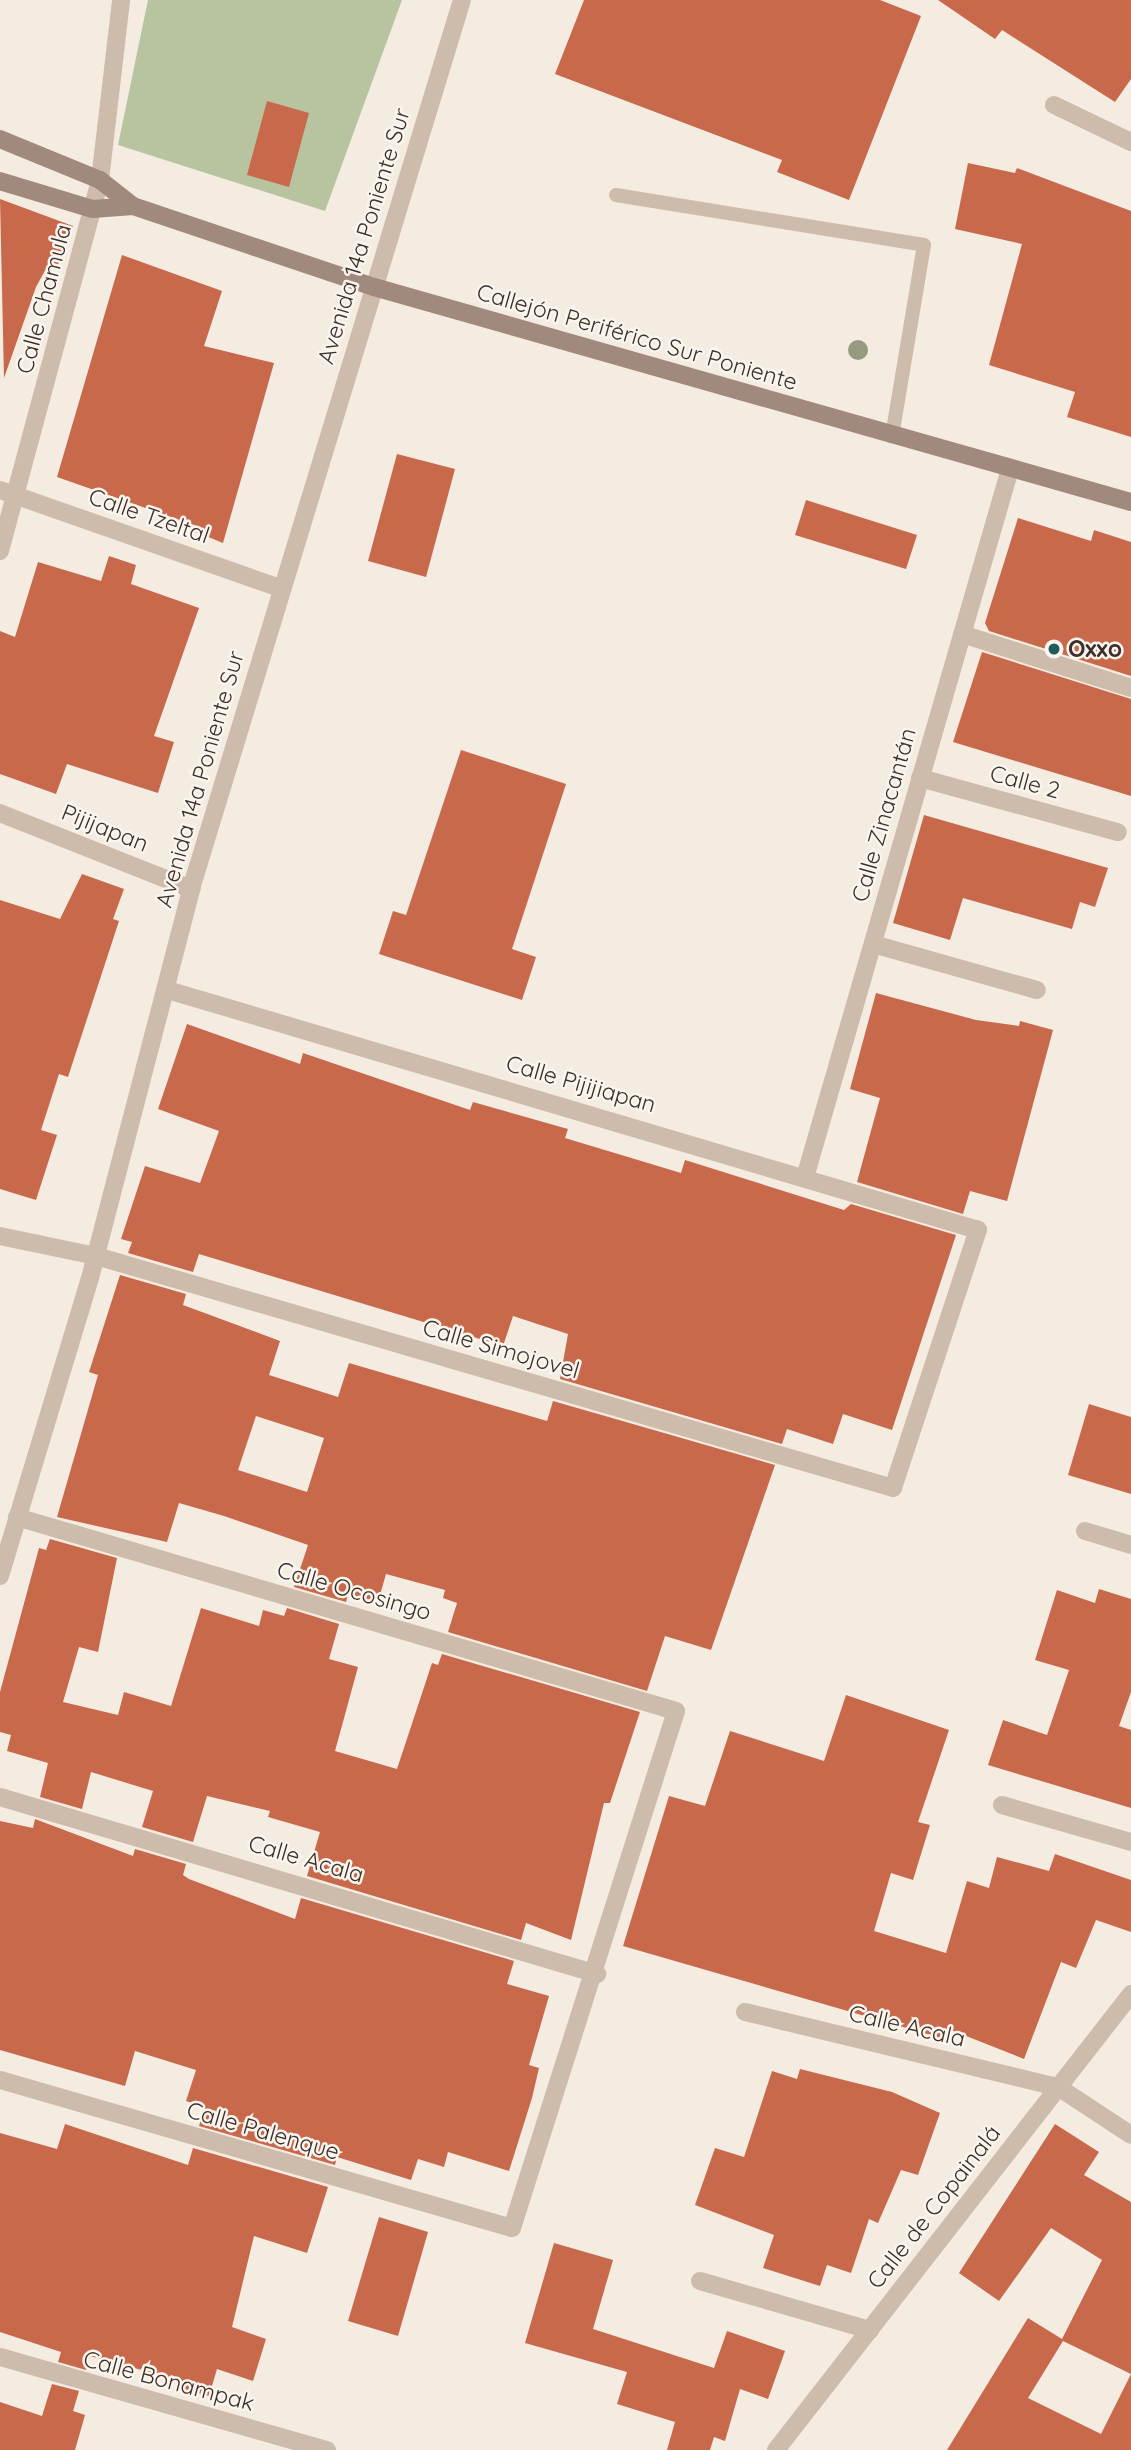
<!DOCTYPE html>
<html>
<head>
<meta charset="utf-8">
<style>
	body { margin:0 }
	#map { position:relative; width:1131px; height:2450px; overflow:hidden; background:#f4ebe1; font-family:Quicksand,sans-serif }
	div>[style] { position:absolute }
	.green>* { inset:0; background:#b8c4a0 }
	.building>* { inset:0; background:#c8694b }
	.lane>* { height:14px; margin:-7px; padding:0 7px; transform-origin:7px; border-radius:7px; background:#cdbbac }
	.street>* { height:18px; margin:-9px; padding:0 9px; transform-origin:9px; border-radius:9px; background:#cdbbac }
	.secondary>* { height:18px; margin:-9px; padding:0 9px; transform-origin:9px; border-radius:9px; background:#a18a7d }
	.trees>* { width:20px; height:20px; margin:-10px; border-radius:50%; background:#969b7f }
	.dots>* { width:19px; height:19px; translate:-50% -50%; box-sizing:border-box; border:4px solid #fbf5ee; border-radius:50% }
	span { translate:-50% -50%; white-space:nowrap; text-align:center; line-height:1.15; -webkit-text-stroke:5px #fbf5ee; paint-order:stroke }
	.street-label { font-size:23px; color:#3b302b }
	.poi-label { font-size:23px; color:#3b302b; font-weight:700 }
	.left { translate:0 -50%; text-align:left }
</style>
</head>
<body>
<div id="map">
	<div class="green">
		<i style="clip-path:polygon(148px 0,402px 0,325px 211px,118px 145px)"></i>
	</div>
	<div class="building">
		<i style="clip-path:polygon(584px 0,880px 0,921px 16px,849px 200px,777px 172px,782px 160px,555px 74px)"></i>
		<i style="clip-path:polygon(938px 0,1131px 0,1131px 79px,1115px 102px,1002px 30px,995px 39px)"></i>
		<i style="clip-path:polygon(267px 101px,309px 113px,289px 187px,247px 175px)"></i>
		<i style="clip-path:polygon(968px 163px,1015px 173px,1017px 168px,1131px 211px,1131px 437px,1067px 417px,1075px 392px,989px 365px,1022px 244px,955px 229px)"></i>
		<i style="clip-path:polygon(0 199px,73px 226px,56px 270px,47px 267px,36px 287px,4px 378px)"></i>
		<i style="clip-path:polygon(122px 255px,222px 291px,204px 346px,274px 363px,223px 543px,196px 532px,197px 526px,57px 477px)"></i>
		<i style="clip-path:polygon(397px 454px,455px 469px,426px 577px,368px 561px)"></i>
		<i style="clip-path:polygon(806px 500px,917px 535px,906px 569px,795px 535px)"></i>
		<i style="clip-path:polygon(1018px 518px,1091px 541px,1094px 530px,1131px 542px,1131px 676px,989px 631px,985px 623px)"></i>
		<i style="clip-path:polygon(109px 556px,136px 565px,131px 584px,199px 608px,154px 736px,174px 742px,158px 793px,67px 764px,56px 794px,0 774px,0 631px,15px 637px,38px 562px,101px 581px)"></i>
		<i style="clip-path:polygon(982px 652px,1131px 699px,1131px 796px,953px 742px)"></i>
		<i style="clip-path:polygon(461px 750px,566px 784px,512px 949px,536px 957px,522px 1000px,379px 954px,393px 911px,406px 915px)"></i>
		<i style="clip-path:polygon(924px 815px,1108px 868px,1095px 907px,1080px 902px,1072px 929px,963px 898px,950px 940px,893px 923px)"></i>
		<i style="clip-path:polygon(82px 874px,124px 889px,113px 919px,119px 921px,68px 1077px,59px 1074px,41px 1130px,57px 1135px,36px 1200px,0 1189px,0 900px,60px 919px)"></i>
		<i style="clip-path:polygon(876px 993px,976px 1020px,1019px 1026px,1020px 1021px,1053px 1030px,1007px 1201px,970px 1191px,963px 1214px,857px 1182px,880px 1098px,850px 1089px)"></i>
		<i style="clip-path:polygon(187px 1024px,300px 1064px,303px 1053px,470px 1110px,473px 1102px,568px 1129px,565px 1138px,681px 1173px,685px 1160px,844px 1210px,851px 1204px,956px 1235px,892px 1430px,843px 1414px,833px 1444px,787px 1429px,782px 1444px,560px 1379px,568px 1334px,513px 1316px,503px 1346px,199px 1254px,193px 1272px,128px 1253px,132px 1242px,121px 1239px,145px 1166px,200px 1183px,219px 1131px,158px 1109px)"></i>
		<i style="clip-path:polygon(evenodd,120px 1275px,186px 1294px,183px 1305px,280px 1341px,269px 1375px,338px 1397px,349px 1363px,547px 1421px,553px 1401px,775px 1465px,711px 1650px,665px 1636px,647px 1691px,448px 1632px,457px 1603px,443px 1598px,445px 1590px,386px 1574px,378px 1602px,348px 1594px,346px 1602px,294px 1587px,308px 1545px,224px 1516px,179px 1503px,167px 1542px,57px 1517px,98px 1375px,89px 1372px,120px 1275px,256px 1416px,324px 1438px,307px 1492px,238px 1470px,256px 1416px)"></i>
		<i style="clip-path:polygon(1089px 1404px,1131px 1417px,1131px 1494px,1068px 1475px)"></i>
		<i style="clip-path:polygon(50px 1539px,117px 1558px,98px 1652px,79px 1647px,63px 1702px,118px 1715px,124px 1692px,171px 1706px,201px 1608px,259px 1626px,263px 1610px,284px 1616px,287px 1608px,339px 1624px,329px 1659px,358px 1667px,335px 1751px,397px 1769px,432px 1663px,438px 1665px,442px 1654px,640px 1712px,610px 1803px,604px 1803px,571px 1940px,526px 1923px,521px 1940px,307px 1876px,320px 1832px,268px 1817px,270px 1811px,207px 1796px,193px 1842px,142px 1827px,153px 1791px,91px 1772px,82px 1809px,40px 1797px,48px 1763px,7px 1751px,11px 1735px,0 1732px,0 1692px,39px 1548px,46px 1550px)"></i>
		<i style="clip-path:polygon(1099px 1589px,1131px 1599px,1131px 1692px,1119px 1726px,1131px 1730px,1131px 1808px,988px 1765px,1003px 1720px,1047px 1735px,1069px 1670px,1035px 1660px,1057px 1590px,1095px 1603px)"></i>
		<i style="clip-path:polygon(846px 1695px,949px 1730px,918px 1822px,930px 1825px,913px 1880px,891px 1873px,874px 1931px,946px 1953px,967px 1881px,989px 1888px,997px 1857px,1049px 1871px,1055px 1854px,1131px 1880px,1131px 1932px,1096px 1920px,1076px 1968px,1061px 1962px,1024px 2059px,951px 2030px,948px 2040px,623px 1946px,669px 1796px,705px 1806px,730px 1731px,824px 1761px)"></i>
		<i style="clip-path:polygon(35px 1819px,133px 1856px,135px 1849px,186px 1864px,183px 1875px,189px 1879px,295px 1919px,301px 1898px,514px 1961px,507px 1984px,549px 1996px,529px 2065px,539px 2068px,532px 2098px,509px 2171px,448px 2152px,444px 2167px,418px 2159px,411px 2180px,337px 2157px,335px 2165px,199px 2126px,205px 2107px,186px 2101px,196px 2070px,135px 2051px,125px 2086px,0 2050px,0 1821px,33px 1828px)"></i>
		<i style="clip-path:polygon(800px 2069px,892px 2092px,940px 2113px,918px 2175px,901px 2170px,878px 2223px,869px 2219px,851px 2273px,827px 2265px,820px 2286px,763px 2268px,774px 2235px,695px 2205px,715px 2148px,744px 2157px,772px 2071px,797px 2079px)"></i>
		<i style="clip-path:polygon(65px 2124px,188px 2165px,193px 2148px,328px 2187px,307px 2253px,254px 2236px,232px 2327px,266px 2339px,253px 2381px,217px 2369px,209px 2396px,181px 2388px,182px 2381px,90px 2356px,86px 2370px,58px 2362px,61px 2352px,0 2332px,0 2133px,57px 2149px)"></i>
		<i style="clip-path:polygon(evenodd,1055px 2124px,1099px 2152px,1084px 2175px,1131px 2202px,1131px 2450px,947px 2450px,1028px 2318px,1062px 2339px,1102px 2260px,1051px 2228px,999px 2301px,959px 2273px,1055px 2124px,1063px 2341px,1131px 2374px,1101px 2434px,1028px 2398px,1063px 2341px)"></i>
		<i style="clip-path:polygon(379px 2217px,428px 2232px,398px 2336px,348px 2321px)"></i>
		<i style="clip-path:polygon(554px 2243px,613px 2260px,593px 2329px,714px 2368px,727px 2331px,785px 2351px,768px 2399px,740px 2389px,725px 2441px,714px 2437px,710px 2450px,667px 2450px,675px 2422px,617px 2404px,627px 2372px,525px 2343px)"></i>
		<i style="clip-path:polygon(52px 2384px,79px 2391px,73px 2411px,85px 2415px,75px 2450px,0 2450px,0 2402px,42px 2416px)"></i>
	</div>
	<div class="lane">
		<i style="left:616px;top:195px;width:312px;rotate:9.2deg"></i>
		<i style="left:924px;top:245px;width:194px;rotate:99.5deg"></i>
	</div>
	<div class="street">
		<i style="left:1054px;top:105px;width:85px;rotate:25.7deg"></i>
		<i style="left:0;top:490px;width:299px;rotate:19.3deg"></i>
		<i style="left:0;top:551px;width:384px;rotate:-74.9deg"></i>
		<i style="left:100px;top:180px;width:181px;rotate:-83.3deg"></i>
		<i style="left:962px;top:634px;width:177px;rotate:17.7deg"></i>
		<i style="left:920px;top:778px;width:205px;rotate:15.3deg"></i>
		<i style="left:0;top:813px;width:206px;rotate:21.7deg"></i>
		<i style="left:873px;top:944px;width:170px;rotate:15.7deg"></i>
		<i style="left:806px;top:1174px;width:734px;rotate:-73.86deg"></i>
		<i style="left:0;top:1236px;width:98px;rotate:11.8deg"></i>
		<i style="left:96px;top:1256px;width:830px;rotate:16.23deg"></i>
		<i style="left:893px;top:1488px;width:272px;rotate:-71.8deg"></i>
		<i style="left:978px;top:1230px;width:845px;rotate:-163.5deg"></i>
		<i style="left:1085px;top:1531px;width:48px;rotate:16.9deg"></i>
		<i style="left:0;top:1576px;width:311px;rotate:-73.2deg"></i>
		<i style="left:90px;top:1278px;width:402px;rotate:-75.4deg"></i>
		<i style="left:191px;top:889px;width:929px;rotate:-73.05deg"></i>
		<i style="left:0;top:1797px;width:623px;rotate:16.51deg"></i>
		<i style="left:1002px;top:1805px;width:134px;rotate:16deg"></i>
		<i style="left:745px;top:2012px;width:322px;rotate:13.5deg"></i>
		<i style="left:1058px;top:2087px;width:87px;rotate:33.3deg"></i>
		<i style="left:0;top:2080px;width:533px;rotate:16.12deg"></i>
		<i style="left:512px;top:2228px;width:542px;rotate:-72.4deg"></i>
		<i style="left:676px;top:1711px;width:687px;rotate:-163.6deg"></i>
		<i style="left:700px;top:2281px;width:177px;rotate:16.1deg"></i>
		<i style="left:0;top:2357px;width:340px;rotate:15.9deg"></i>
		<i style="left:776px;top:2450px;width:578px;rotate:-52.1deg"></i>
	</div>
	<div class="secondary">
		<i style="left:0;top:139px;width:108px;rotate:22.3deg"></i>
		<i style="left:100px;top:180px;width:42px;rotate:38.2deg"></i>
		<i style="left:133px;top:206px;width:254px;rotate:18.6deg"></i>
		<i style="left:374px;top:287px;width:787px;rotate:15.86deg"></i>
		<i style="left:0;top:181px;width:97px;rotate:16.8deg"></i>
		<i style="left:93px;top:209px;width:40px;rotate:-4.3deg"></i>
	</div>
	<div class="trees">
		<i style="left:858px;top:350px"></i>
	</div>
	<div class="dots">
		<i style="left:1054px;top:649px;background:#1f5a5e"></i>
	</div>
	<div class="street-label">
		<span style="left:364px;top:236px;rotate:-73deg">Avenida 14a Poniente Sur</span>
		<span style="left:44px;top:299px;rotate:-75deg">Calle Chamula</span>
		<span style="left:637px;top:337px;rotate:16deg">Callejón Periférico Sur Poniente</span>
		<span style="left:149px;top:516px;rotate:19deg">Calle Tzeltal</span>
		<span style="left:200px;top:779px;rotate:-74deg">Avenida 14a Poniente Sur</span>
		<span style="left:1025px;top:782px;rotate:15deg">Calle 2</span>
		<span style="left:884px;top:815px;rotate:-74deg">Calle Zinacantán</span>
		<span style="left:105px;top:828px;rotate:22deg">Pijijapan</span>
		<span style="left:581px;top:1084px;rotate:16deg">Calle Pijijiapan</span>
		<span style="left:501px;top:1349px;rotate:16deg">Calle Simojovel</span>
		<span style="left:354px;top:1591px;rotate:16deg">Calle Ocosingo</span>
		<span style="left:306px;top:1859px;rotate:16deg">Calle Acala</span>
		<span style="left:907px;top:2026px;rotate:13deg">Calle Acala</span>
		<span style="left:263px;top:2131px;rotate:16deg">Calle Palenque</span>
		<span style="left:934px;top:2207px;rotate:-52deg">Calle de Copainalá</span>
		<span style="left:169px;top:2381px;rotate:15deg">Calle Bonampak</span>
	</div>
	<div class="poi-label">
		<span class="left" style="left:1068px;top:649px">Oxxo</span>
	</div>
</div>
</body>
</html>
